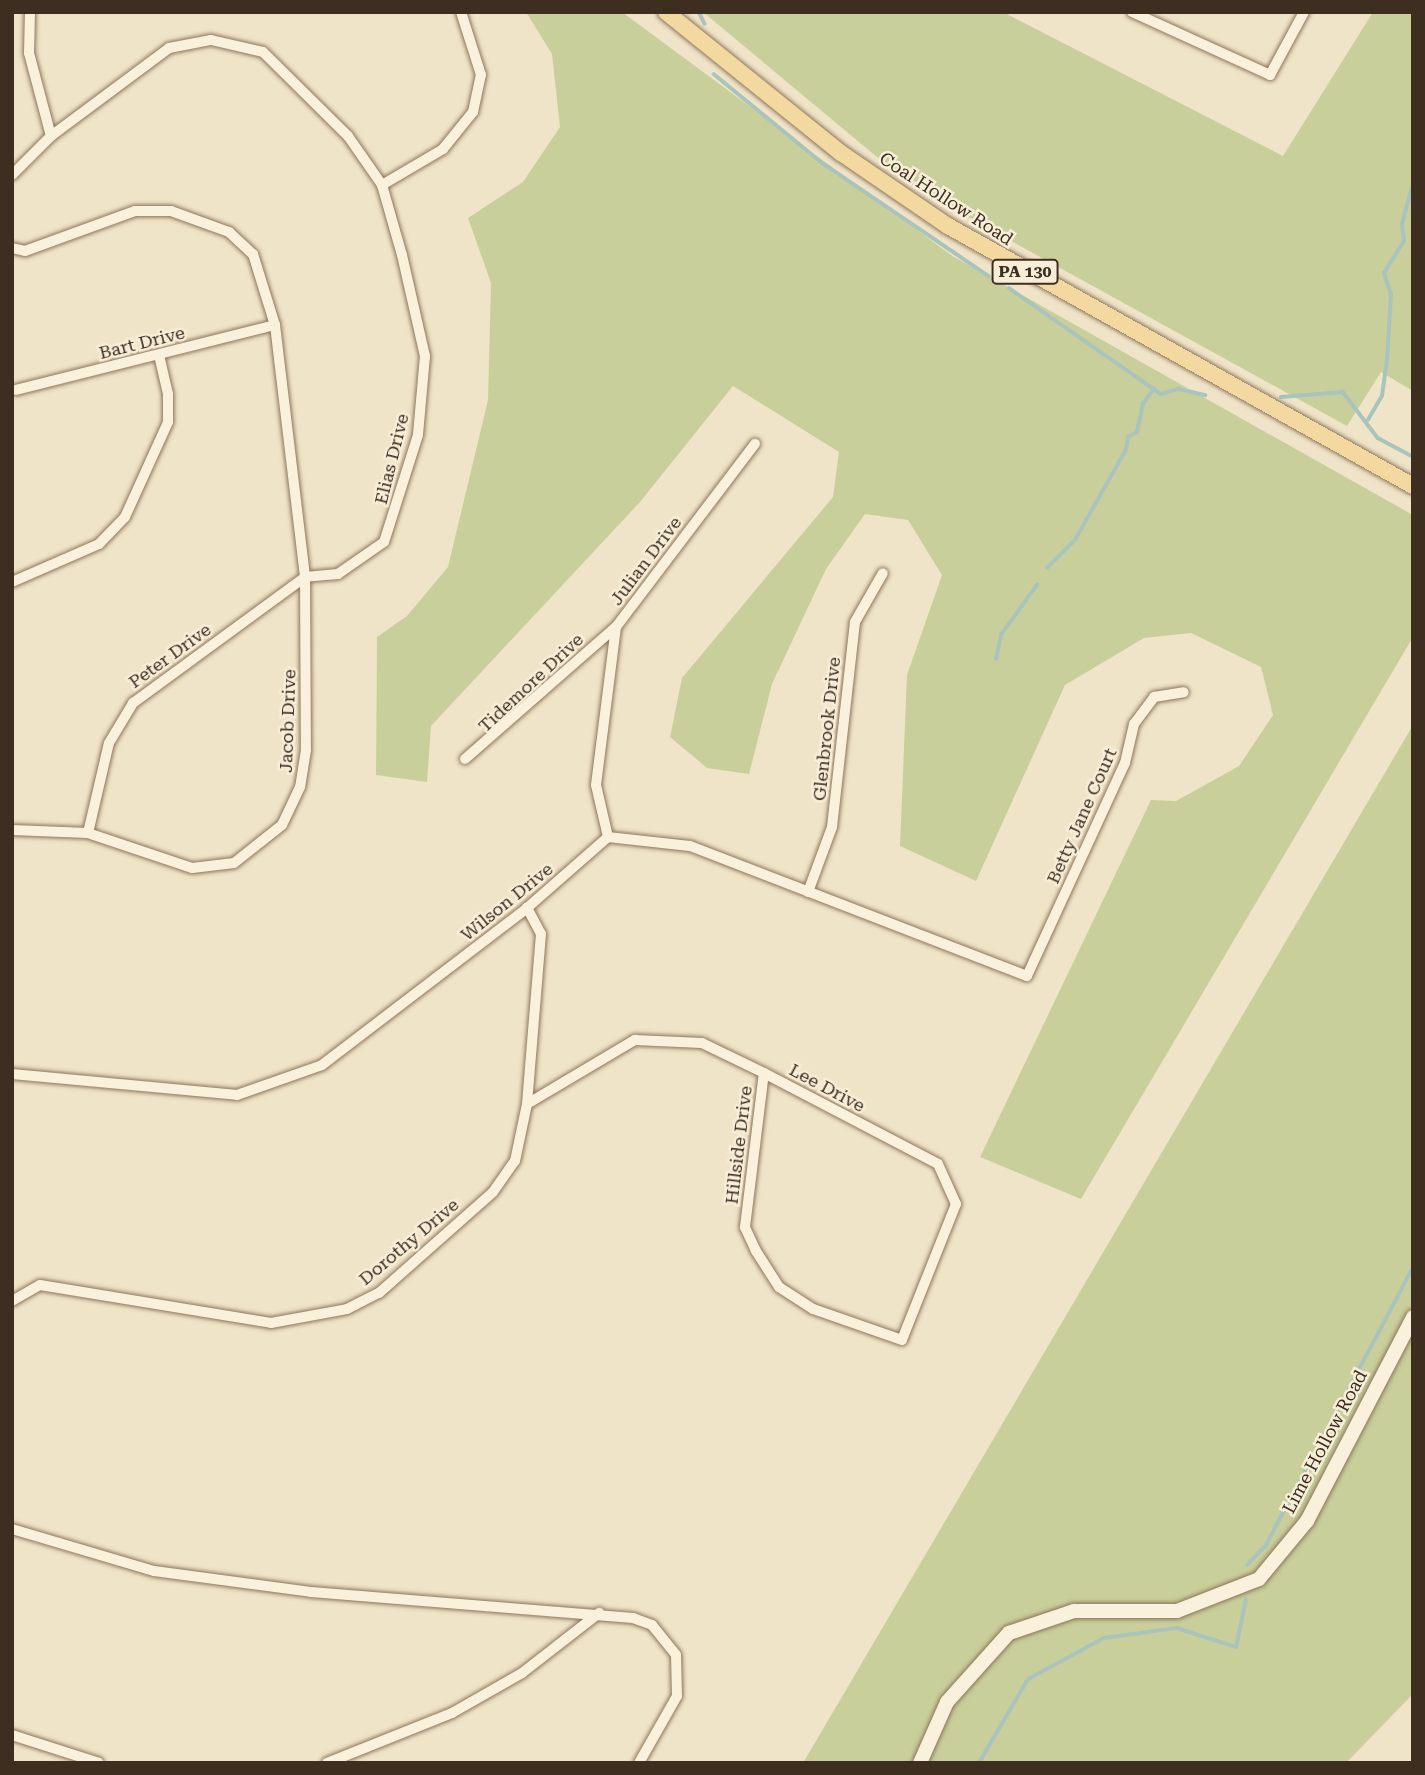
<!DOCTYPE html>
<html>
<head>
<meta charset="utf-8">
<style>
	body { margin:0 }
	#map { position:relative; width:1425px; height:1775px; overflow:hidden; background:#f0e4c8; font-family:"Roboto Serif",serif }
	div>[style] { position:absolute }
	.green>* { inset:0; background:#c9cf9b }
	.stream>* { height:3.5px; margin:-1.75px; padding:0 1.75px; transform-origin:1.75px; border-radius:1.75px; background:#a9c4bc }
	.roads { filter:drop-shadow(0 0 2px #8d765c) drop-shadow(0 0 2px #8d765c) }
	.street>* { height:10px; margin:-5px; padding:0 5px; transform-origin:5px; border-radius:5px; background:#faf1dc }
	.secondary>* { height:14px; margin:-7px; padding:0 7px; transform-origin:7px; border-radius:7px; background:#faf1dc }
	.primary>* { height:16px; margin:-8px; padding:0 8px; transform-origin:8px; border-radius:8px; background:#f3d9a0 }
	span { translate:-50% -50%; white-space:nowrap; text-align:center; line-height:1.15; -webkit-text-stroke:5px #f7eed8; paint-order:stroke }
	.shield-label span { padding:2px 5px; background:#f7eed8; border:2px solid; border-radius:5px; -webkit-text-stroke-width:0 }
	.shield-label { font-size:16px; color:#3d2e20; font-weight:700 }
	.street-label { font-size:18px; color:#3d2e20 }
	.frame { position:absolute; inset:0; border:14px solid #3d2e20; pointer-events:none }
</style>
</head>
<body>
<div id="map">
	<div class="green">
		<i style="clip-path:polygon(526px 12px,622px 12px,951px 255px,1413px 515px,1413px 637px,1081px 1199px,980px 1157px,1151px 800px,1176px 801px,1239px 766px,1273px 715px,1261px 667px,1191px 633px,1144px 638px,1065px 685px,976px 881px,900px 846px,907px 675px,942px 575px,908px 520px,865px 514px,826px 569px,772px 684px,749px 774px,707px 768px,670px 737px,682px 678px,833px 497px,839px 452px,733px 386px,640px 502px,431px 726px,427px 782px,376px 775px,377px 637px,407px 616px,448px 567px,488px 400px,491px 283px,468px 218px,523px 182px,560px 127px,552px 54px)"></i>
		<i style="clip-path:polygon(703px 12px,1003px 12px,1283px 156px,1373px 12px,1413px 12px,1413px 391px,1381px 372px,1347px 426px,913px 187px)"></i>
		<i style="clip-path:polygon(1413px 725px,1413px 1694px,1346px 1763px,803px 1763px)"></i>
	</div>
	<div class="stream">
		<i style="left:699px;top:12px;width:13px;rotate:63deg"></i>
		<i style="left:714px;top:74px;width:139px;rotate:39.4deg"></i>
		<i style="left:821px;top:162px;width:203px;rotate:34.2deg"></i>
		<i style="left:1009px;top:288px;width:185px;rotate:34.9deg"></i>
		<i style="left:1161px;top:394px;width:19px;rotate:-16deg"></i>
		<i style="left:1179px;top:389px;width:27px;rotate:13deg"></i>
		<i style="left:1281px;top:397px;width:62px;rotate:-4.6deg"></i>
		<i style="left:1343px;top:392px;width:58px;rotate:52.7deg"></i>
		<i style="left:1378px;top:438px;width:40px;rotate:28deg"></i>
		<i style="left:1368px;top:420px;width:28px;rotate:-60deg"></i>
		<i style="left:1382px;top:396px;width:36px;rotate:-82deg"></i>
		<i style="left:1387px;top:360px;width:65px;rotate:-86.5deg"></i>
		<i style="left:1391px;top:295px;width:23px;rotate:-108deg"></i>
		<i style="left:1384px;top:273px;width:38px;rotate:-58deg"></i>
		<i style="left:1404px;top:241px;width:17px;rotate:-97deg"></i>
		<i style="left:1402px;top:224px;width:41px;rotate:-74.6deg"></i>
		<i style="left:1047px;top:568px;width:40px;rotate:-45deg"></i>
		<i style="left:1075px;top:540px;width:103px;rotate:-60.5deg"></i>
		<i style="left:1126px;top:450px;width:13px;rotate:-81deg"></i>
		<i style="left:1128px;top:437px;width:10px;rotate:-29deg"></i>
		<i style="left:1137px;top:432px;width:29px;rotate:-78deg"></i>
		<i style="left:1143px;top:404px;width:19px;rotate:-54deg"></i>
		<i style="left:996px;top:659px;width:25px;rotate:-78deg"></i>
		<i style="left:1001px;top:635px;width:62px;rotate:-54.2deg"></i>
		<i style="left:1247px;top:1565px;width:28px;rotate:-46deg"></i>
		<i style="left:1266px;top:1545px;width:314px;rotate:-62.1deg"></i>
		<i style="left:979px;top:1763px;width:97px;rotate:-59.7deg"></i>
		<i style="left:1028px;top:1679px;width:86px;rotate:-28.3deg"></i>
		<i style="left:1104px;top:1638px;width:74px;rotate:-7.8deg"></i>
		<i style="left:1177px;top:1628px;width:62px;rotate:17.9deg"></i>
		<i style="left:1236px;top:1647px;width:48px;rotate:-78deg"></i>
	</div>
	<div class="roads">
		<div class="street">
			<i style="left:30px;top:12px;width:41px;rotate:91.4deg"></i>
			<i style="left:29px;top:53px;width:86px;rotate:75.2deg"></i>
			<i style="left:1132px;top:12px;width:152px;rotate:24.5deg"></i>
			<i style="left:1270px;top:75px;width:72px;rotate:-61.6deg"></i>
			<i style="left:12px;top:175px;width:55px;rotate:-45deg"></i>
			<i style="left:51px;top:136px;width:147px;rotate:-36.7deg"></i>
			<i style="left:169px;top:48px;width:43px;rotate:-10.8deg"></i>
			<i style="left:211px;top:40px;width:53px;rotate:13deg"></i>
			<i style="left:263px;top:52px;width:120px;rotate:44.7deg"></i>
			<i style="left:348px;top:136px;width:60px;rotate:55.2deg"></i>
			<i style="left:382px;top:185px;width:73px;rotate:74.1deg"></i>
			<i style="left:402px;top:255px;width:104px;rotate:77.2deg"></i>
			<i style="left:425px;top:356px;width:79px;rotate:95.1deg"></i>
			<i style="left:418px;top:435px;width:112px;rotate:107.6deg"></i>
			<i style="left:384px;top:542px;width:56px;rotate:145.2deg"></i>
			<i style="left:338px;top:574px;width:33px;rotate:175deg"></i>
			<i style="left:382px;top:185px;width:71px;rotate:-30.5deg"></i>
			<i style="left:443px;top:149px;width:48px;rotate:-51deg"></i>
			<i style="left:473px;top:112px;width:38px;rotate:-78deg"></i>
			<i style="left:481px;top:75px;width:66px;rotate:-107.6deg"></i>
			<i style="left:12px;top:248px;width:13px;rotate:13deg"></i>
			<i style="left:25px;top:251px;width:117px;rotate:-20deg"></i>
			<i style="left:135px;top:211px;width:36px"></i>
			<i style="left:171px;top:211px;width:62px;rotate:19.9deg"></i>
			<i style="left:229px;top:232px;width:33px;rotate:43deg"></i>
			<i style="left:253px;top:254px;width:74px;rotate:72.8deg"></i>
			<i style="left:275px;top:325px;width:254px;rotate:83.2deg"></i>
			<i style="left:305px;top:577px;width:173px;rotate:89.7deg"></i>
			<i style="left:306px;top:750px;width:37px;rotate:99deg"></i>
			<i style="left:300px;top:787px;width:42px;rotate:115.3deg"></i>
			<i style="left:282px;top:825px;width:61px;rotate:141.6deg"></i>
			<i style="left:234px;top:863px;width:42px;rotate:173.2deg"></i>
			<i style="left:192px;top:868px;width:110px;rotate:-161.4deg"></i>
			<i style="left:88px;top:833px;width:76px;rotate:-177.7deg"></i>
			<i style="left:16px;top:390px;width:267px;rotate:-14.1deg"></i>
			<i style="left:12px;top:582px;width:95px;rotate:-23.6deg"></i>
			<i style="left:99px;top:544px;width:37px;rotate:-46deg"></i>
			<i style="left:125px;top:517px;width:104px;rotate:-65.6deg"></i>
			<i style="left:168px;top:422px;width:28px;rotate:-90deg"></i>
			<i style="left:168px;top:394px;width:39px;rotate:-103deg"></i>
			<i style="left:465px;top:759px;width:201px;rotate:-41.2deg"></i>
			<i style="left:88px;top:833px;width:92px;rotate:-76.9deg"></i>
			<i style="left:109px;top:743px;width:47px;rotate:-59deg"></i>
			<i style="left:133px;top:703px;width:213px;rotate:-36.2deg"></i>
			<i style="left:608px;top:837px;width:53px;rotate:-103deg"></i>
			<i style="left:596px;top:785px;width:159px;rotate:-82.8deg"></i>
			<i style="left:616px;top:627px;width:230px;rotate:-52.8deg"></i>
			<i style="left:808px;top:892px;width:69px;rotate:-69.7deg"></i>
			<i style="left:832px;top:827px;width:206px;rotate:-83.6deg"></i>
			<i style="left:855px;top:622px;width:56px;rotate:-60.3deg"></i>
			<i style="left:12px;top:1074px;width:226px;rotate:5.3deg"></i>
			<i style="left:237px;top:1095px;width:90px;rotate:-19.4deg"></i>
			<i style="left:322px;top:1065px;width:258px;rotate:-37.4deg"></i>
			<i style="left:527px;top:908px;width:108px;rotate:-41.2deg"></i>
			<i style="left:608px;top:837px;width:82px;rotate:6.3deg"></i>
			<i style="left:690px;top:846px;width:361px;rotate:21.1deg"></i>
			<i style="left:1027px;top:976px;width:234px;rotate:-65.3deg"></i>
			<i style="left:1125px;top:763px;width:40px;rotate:-77deg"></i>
			<i style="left:1134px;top:724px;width:34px;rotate:-53deg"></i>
			<i style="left:1154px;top:697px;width:30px;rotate:-9deg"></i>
			<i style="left:527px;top:1104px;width:126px;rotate:-30.7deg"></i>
			<i style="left:635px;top:1040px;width:67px;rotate:2.6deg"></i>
			<i style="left:702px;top:1043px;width:69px;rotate:25.8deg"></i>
			<i style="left:764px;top:1073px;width:196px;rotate:27.6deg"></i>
			<i style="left:938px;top:1164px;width:44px;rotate:65.8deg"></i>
			<i style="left:956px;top:1204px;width:146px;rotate:111.7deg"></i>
			<i style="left:902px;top:1340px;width:94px;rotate:-160.8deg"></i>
			<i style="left:813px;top:1309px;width:40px;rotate:-147.1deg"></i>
			<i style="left:779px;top:1287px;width:43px;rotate:-122.6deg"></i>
			<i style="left:756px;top:1251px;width:26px;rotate:-115deg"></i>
			<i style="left:745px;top:1227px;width:155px;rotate:-83deg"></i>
			<i style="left:12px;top:1301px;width:32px;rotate:-30deg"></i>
			<i style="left:40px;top:1285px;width:234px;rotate:9.3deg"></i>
			<i style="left:271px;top:1323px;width:77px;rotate:-10.4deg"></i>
			<i style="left:347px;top:1309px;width:36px;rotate:-27deg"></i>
			<i style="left:379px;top:1293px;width:152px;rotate:-41.5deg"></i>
			<i style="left:493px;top:1192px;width:38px;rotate:-55deg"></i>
			<i style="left:515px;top:1161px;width:58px;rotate:-78.1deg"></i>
			<i style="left:527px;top:1104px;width:171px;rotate:-85.3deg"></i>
			<i style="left:541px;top:934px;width:30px;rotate:-118deg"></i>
			<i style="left:12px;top:1529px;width:148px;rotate:16.5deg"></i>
			<i style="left:154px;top:1571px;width:158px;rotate:7.6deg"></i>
			<i style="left:311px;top:1592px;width:323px;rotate:4.6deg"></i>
			<i style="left:633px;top:1618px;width:20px;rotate:20deg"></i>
			<i style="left:652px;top:1625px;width:38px;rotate:51deg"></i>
			<i style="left:676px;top:1655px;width:41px;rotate:88.6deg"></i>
			<i style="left:677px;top:1696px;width:77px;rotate:119.6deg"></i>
			<i style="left:12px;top:1735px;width:91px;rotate:17.8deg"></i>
			<i style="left:327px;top:1763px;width:135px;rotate:-21.8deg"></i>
			<i style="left:452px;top:1713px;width:81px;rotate:-29.7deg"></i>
			<i style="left:522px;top:1673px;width:98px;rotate:-37.9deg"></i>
		</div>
		<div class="secondary">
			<i style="left:920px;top:1763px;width:67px;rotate:-66.1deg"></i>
			<i style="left:947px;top:1702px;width:93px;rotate:-48.1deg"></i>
			<i style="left:1009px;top:1633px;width:69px;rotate:-18.7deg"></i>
			<i style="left:1074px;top:1611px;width:103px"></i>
			<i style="left:1177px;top:1611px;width:88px;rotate:-21.3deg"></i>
			<i style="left:1259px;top:1579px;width:75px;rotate:-50.4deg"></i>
			<i style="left:1307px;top:1521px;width:230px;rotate:-62.5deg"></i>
		</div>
		<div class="primary">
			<i style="left:666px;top:12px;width:225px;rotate:38.9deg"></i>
			<i style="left:841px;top:153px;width:130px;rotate:34.3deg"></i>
			<i style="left:948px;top:226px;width:533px;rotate:29.21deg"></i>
		</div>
	</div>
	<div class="shield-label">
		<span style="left:1025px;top:272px">PA 130</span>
	</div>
	<div class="street-label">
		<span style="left:946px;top:199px;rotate:33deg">Coal Hollow Road</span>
		<span style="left:142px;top:343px;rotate:-14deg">Bart Drive</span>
		<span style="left:392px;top:459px;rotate:-76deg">Elias Drive</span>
		<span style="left:646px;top:561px;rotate:-53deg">Julian Drive</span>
		<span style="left:170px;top:656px;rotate:-36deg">Peter Drive</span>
		<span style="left:531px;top:683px;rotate:-43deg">Tidemore Drive</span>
		<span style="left:288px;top:721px;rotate:-88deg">Jacob Drive</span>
		<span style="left:827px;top:729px;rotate:-84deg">Glenbrook Drive</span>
		<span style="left:1082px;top:816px;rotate:-66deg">Betty Jane Court</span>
		<span style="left:507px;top:902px;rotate:-39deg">Wilson Drive</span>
		<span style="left:827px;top:1088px;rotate:28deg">Lee Drive</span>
		<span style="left:739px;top:1145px;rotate:-83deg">Hillside Drive</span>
		<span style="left:409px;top:1242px;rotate:-40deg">Dorothy Drive</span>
		<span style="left:1325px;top:1442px;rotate:-62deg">Lime Hollow Road</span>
	</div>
	<div class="frame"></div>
</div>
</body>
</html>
